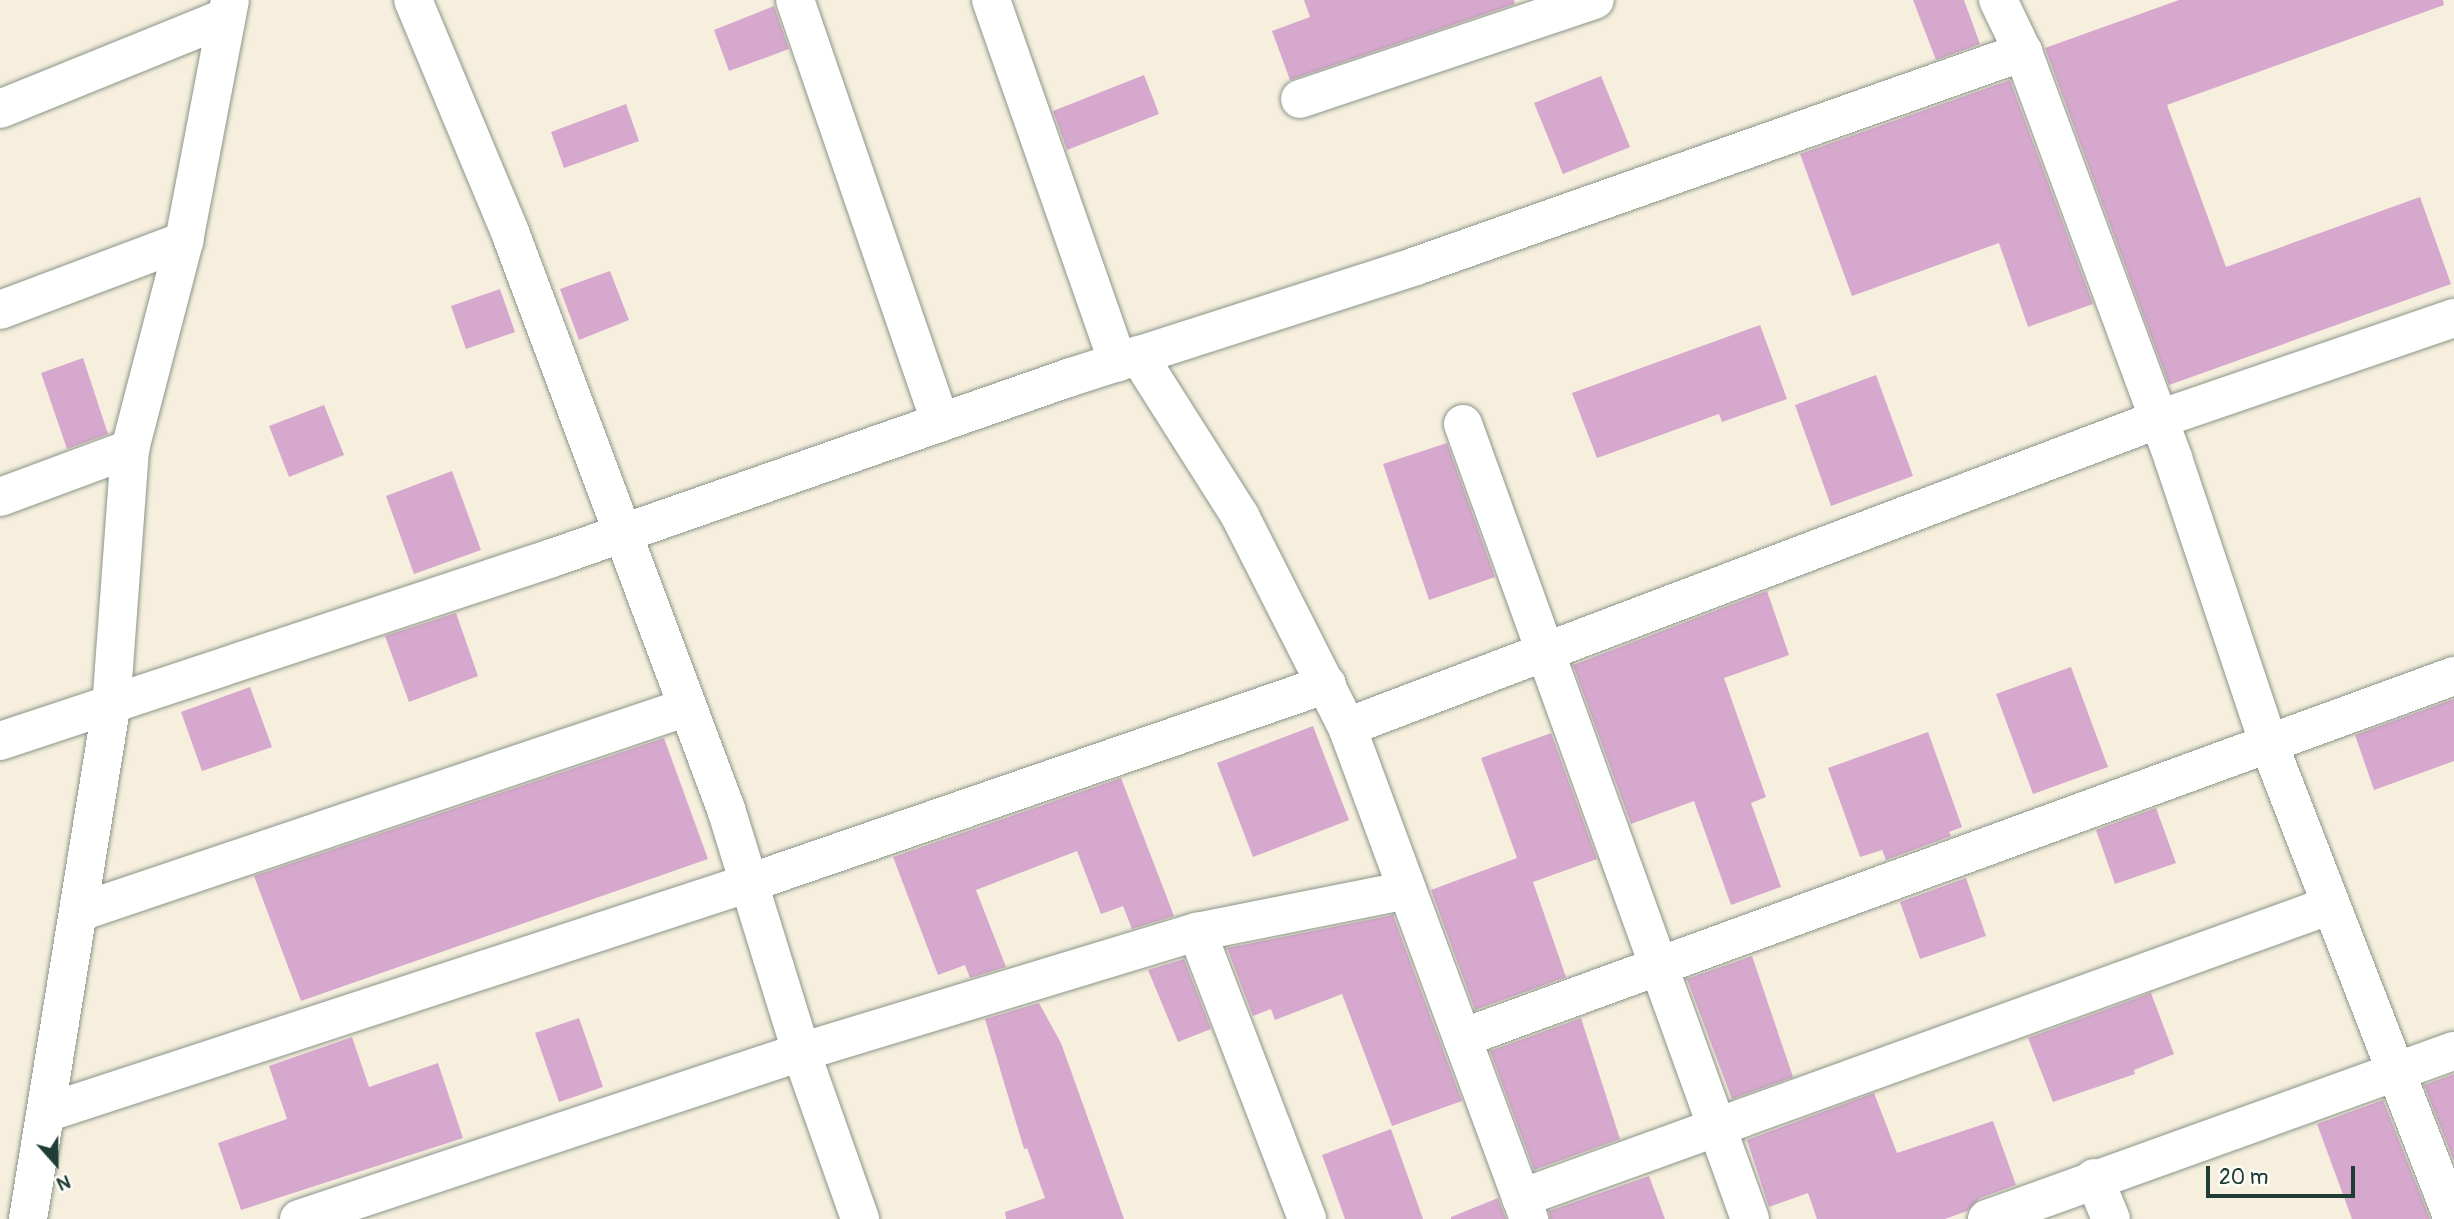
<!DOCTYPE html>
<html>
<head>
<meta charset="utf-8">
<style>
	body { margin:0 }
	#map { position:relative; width:2454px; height:1219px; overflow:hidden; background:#f6efde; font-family:Pangolin,sans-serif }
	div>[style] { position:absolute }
	.building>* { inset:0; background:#d7a8ce }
	.roads { filter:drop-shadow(0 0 2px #8a9689) drop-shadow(0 0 2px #8a9689) }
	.street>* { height:38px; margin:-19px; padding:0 19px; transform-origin:19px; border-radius:19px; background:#fff }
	span { translate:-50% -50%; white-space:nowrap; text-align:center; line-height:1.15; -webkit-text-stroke:6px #fdfcf7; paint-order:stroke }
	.north { position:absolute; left:21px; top:1128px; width:70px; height:70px; -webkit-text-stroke:5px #fdfcf7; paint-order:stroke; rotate:159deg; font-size:19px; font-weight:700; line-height:28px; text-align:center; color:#1f3d34 }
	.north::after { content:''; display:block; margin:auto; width:24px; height:32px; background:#1f3d34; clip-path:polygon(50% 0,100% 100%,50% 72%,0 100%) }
	.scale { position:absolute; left:2206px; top:1166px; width:149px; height:32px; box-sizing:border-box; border:4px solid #1f3d34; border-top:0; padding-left:9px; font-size:21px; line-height:24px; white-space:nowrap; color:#1f3d34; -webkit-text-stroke:5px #fdfcf7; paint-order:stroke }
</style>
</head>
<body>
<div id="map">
	<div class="building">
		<i style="clip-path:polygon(1304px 0,1514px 0,1515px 4px,1290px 80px,1272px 31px,1310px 17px)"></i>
		<i style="clip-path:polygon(1913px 0,1964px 0,1980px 44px,1936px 60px)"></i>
		<i style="clip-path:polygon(2179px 0,2443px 0,2444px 5px,2167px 105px,2226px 267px,2420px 197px,2451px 284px,2169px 385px,2045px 48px)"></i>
		<i style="clip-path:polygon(774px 6px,789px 49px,729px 71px,714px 30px)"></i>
		<i style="clip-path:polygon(1144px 75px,1159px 114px,1067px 150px,1053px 111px)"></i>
		<i style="clip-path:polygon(1601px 76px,1630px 147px,1563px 174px,1534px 103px)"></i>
		<i style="clip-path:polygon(2010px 80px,2093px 304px,2028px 327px,1999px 243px,1852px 296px,1800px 154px)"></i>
		<i style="clip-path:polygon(626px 104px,639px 141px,564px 168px,551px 132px)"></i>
		<i style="clip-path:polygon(610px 271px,629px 320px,579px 340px,560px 289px)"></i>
		<i style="clip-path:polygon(500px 289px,515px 332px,466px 349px,451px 306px)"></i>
		<i style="clip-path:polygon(1760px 325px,1787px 399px,1722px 422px,1719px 414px,1597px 458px,1572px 393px)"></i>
		<i style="clip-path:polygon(83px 358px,108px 434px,67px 449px,41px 373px)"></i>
		<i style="clip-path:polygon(1876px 375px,1913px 476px,1831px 506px,1795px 405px)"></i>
		<i style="clip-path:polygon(324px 405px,344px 455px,289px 477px,269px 426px)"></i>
		<i style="clip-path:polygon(1447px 443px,1495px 577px,1429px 600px,1383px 464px)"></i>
		<i style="clip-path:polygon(452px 471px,481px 550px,414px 574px,386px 496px)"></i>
		<i style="clip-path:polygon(1767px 591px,1789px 655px,1724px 678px,1766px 797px,1751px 803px,1781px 887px,1731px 905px,1694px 801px,1631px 824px,1573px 665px)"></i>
		<i style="clip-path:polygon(456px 613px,478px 676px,409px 702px,385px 636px)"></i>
		<i style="clip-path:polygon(2071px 667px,2108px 767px,2033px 794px,1996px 694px)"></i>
		<i style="clip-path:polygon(250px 687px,272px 747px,202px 771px,181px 712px)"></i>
		<i style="clip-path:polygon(2454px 699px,2454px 761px,2374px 790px,2355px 735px)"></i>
		<i style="clip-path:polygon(1313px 726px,1349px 820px,1253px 857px,1217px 763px)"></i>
		<i style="clip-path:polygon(1928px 732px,1962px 827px,1949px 832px,1951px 836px,1886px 860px,1882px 850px,1860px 857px,1828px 768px)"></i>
		<i style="clip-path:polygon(1551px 733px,1597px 859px,1533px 882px,1566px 977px,1475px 1010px,1431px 890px,1517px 858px,1481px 758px)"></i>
		<i style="clip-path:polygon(664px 738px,708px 859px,301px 1001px,254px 876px)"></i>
		<i style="clip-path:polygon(1121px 778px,1174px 916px,1132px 929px,1123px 906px,1101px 914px,1077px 851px,976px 890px,1006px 967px,970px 978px,965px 965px,938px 975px,893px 857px)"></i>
		<i style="clip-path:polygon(2156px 808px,2176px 863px,2115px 884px,2096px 830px)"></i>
		<i style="clip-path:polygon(1966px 878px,1986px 936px,1920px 959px,1900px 902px)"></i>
		<i style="clip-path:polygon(1393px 915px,1462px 1101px,1392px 1126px,1342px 994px,1275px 1020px,1271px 1009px,1253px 1016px,1227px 948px)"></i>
		<i style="clip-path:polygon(1752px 956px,1793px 1077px,1732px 1099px,1687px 979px)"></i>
		<i style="clip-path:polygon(1184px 959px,1211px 1029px,1178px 1042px,1148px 970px)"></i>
		<i style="clip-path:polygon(2151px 993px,2174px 1054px,2134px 1070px,2135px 1074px,2053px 1102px,2028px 1038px)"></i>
		<i style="clip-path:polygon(1039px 1003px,1061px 1043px,1124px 1219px,1006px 1219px,1005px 1212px,1045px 1198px,1027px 1148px,1024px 1149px,985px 1019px)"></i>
		<i style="clip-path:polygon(579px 1018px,603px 1087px,559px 1102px,535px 1033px)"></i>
		<i style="clip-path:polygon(1581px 1018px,1620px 1139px,1534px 1170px,1490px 1051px)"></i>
		<i style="clip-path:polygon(352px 1037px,369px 1087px,438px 1063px,463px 1138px,241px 1210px,218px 1143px,287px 1119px,269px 1066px)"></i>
		<i style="clip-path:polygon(2454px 1074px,2454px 1161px,2424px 1085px)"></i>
		<i style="clip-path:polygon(1874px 1093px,1897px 1153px,1993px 1121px,2016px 1185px,1980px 1198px,1967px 1211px,1945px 1219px,1817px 1219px,1808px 1193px,1769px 1207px,1747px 1140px)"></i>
		<i style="clip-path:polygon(2383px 1100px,2430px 1219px,2352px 1219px,2317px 1124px)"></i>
		<i style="clip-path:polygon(1391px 1129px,1423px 1219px,1345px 1219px,1322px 1155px)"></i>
		<i style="clip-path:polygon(1649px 1176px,1665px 1219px,1550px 1219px,1549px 1211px)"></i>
		<i style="clip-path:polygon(1498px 1198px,1506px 1219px,1451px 1219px,1451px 1217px)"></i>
	</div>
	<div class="roads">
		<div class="street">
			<i style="left:413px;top:0;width:251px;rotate:67.3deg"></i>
			<i style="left:510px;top:232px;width:616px;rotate:69.48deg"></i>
			<i style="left:726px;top:809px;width:254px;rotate:72.8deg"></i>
			<i style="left:801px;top:1052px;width:177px;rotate:70.5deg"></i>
			<i style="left:795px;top:0;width:447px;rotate:71deg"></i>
			<i style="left:991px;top:0;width:384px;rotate:70.7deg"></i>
			<i style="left:1998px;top:0;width:58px;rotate:64.3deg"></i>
			<i style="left:2023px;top:52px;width:433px;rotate:69.7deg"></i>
			<i style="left:2173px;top:458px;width:299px;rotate:71.5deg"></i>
			<i style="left:2268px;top:742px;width:512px;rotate:68.8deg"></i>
			<i style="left:1300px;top:99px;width:311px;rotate:-18.6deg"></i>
			<i style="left:0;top:109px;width:242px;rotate:-22.1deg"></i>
			<i style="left:0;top:310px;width:197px;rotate:-20.6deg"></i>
			<i style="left:1138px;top:355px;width:191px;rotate:57.6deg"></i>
			<i style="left:1240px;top:516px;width:237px;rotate:63.1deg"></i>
			<i style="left:1347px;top:727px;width:525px;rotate:69.7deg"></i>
			<i style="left:1463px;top:424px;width:845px;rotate:70.15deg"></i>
			<i style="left:0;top:497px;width:139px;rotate:-20.3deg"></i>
			<i style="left:1347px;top:727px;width:868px;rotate:-20.77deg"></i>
			<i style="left:2159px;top:419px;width:312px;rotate:-18.9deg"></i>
			<i style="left:0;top:741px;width:582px;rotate:-18.34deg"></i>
			<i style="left:552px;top:558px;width:550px;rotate:-19.23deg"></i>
			<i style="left:1071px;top:377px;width:362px;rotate:-17.8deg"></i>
			<i style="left:1416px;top:266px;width:644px;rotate:-19.42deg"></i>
			<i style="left:80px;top:912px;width:641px;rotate:-18.66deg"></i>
			<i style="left:1197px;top:932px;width:307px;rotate:69deg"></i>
			<i style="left:1462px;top:1038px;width:1056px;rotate:-20.05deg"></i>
			<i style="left:46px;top:1113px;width:743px;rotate:-18.12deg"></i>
			<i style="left:752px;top:882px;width:608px;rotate:-19deg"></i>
			<i style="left:2094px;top:1178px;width:44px;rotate:67.5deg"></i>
			<i style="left:1521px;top:1198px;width:861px;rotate:-19.89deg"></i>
			<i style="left:28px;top:1219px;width:518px;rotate:-80.77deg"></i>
			<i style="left:111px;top:708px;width:260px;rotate:-85.8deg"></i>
			<i style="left:130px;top:449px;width:215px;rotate:-75.4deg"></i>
			<i style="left:184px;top:241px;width:245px;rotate:-79.2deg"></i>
			<i style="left:299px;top:1219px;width:529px;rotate:-18.4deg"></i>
			<i style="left:801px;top:1052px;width:414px;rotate:-16.9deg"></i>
			<i style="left:1197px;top:932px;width:214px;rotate:-11.3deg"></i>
			<i style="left:1987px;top:1219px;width:496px;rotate:-19.8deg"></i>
		</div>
	</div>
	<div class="north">N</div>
	<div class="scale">20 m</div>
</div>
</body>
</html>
